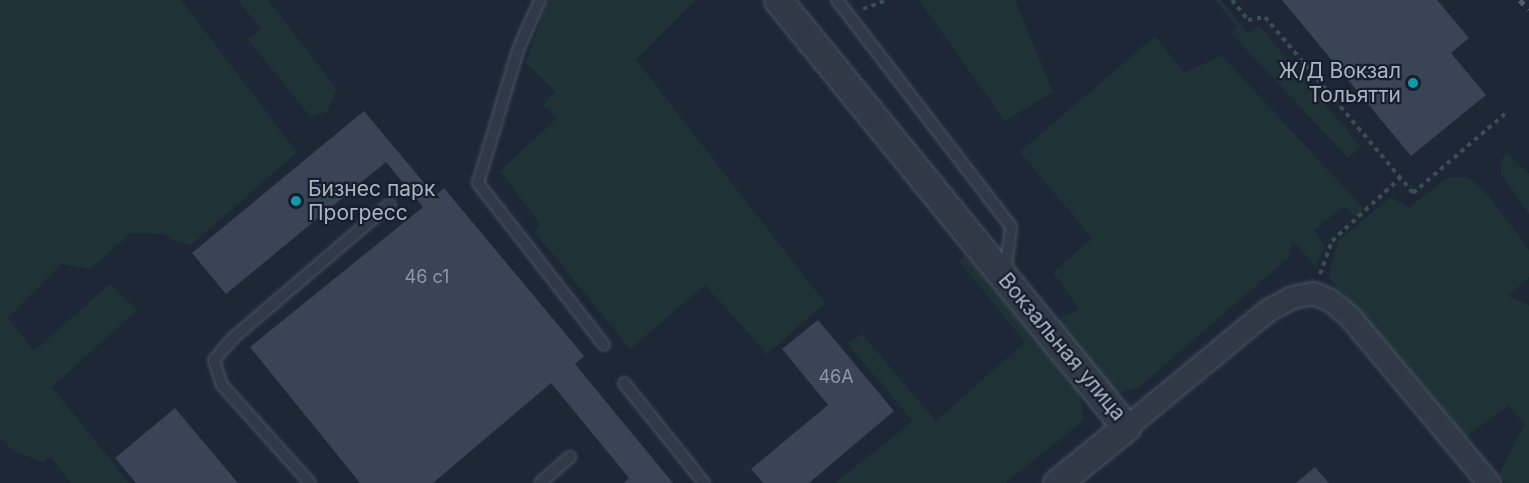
<!DOCTYPE html>
<html>
<head>
<meta charset="utf-8">
<style>
	body { margin:0 }
	#map { position:relative; width:1529px; height:483px; overflow:hidden; background:#1d2736; font-family:Inter,sans-serif }
	div>[style] { position:absolute }
	.green>* { inset:0; background:#1f3337 }
	.building>* { inset:0; background:#394457 }
	.path>* { height:4px; margin-top:-2px; transform-origin:0; background:repeating-linear-gradient(90deg,#394f52 0 4.5px,transparent 0 9px) }
	.roads { filter:drop-shadow(0 0 2px #4b5362) drop-shadow(0 0 2px #4b5362) }
	.service>* { height:10px; margin:-5px; padding:0 5px; transform-origin:5px; border-radius:5px; background:#313947 }
	.minor>* { height:21px; margin:-10.5px; padding:0 10.5px; transform-origin:10.5px; border-radius:10.5px; background:#313947 }
	.tertiary>* { height:27px; margin:-13.5px; padding:0 13.5px; transform-origin:13.5px; border-radius:13.5px; background:#313947 }
	.rail>* { height:4.5px; margin-top:-2.25px; transform-origin:0; background:repeating-linear-gradient(90deg,#525c6e 0 6px,transparent 0 12px) }
	.dots>* { width:16px; height:16px; translate:-50% -50%; box-sizing:border-box; border:3px solid #171e2b; border-radius:50% }
	span { translate:-50% -50%; white-space:nowrap; text-align:center; line-height:1.15; -webkit-text-stroke:4.5px #171e2b; paint-order:stroke }
	.number-label { font-size:18px; color:#8e97a9 }
	.number-label span { -webkit-text-stroke-width:0 }
	.poi-label { font-size:21px; color:#aab3c4 }
	.right { translate:-100% -50%; text-align:right }
	.left { translate:0 -50%; text-align:left }
	.street-label { font-size:21px; color:#aab3c4 }
</style>
</head>
<body>
<div id="map">
	<div class="green">
		<i style="clip-path:polygon(0 0,181px 0,297px 152px,191px 245px,176px 242px,166px 234px,131px 233px,90px 269px,61px 264px,8px 318px,34px 351px,110px 284px,137px 310px,52px 387px,129px 483px,71px 483px,50px 456px,44px 463px,14px 451px,0 438px)"></i>
		<i style="clip-path:polygon(238px 0,268px 0,337px 89px,327px 112px,310px 116px,248px 40px,261px 29px)"></i>
		<i style="clip-path:polygon(548px 0,695px 0,636px 60px,825px 303px,767px 354px,705px 285px,630px 349px,535px 232px,540px 224px,500px 171px,557px 118px,543px 105px,555px 91px,526px 63px)"></i>
		<i style="clip-path:polygon(919px 0,1015px 0,1053px 92px,1005px 121px)"></i>
		<i style="clip-path:polygon(1215px 0,1221px 0,1248px 33px,1259px 25px,1360px 146px,1348px 158px,1231px 33px,1237px 27px)"></i>
		<i style="clip-path:polygon(1155px 36px,1184px 72px,1222px 56px,1364px 209px,1355px 217px,1344px 206px,1314px 230px,1325px 247px,1315px 266px,1293px 241px,1288px 258px,1139px 387px,1115px 394px,1056px 321px,1079px 309px,1053px 272px,1092px 238px,1020px 152px)"></i>
		<i style="clip-path:polygon(1507px 153px,1529px 174px,1529px 214px,1501px 174px,1501px 160px)"></i>
		<i style="clip-path:polygon(1448px 177px,1468px 177px,1490px 197px,1529px 250px,1529px 277px,1508px 296px,1529px 305px,1529px 483px,1506px 483px,1499px 474px,1525px 424px,1508px 406px,1466px 437px,1328px 276px,1339px 240px,1391px 197px,1409px 208px)"></i>
		<i style="clip-path:polygon(966px 255px,1079px 392px,1084px 420px,1005px 483px,835px 483px,913px 421px,847px 343px,862px 334px,936px 421px,1025px 342px,959px 261px)"></i>
	</div>
	<div class="building">
		<i style="clip-path:polygon(1282px 0,1437px 0,1469px 38px,1451px 53px,1486px 95px,1411px 156px)"></i>
		<i style="clip-path:polygon(364px 111px,435px 196px,444px 188px,584px 356px,575px 364px,673px 483px,624px 483px,629px 478px,551px 383px,433px 483px,360px 483px,250px 347px,423px 207px,386px 162px,226px 294px,192px 253px)"></i>
		<i style="clip-path:polygon(818px 320px,894px 411px,809px 483px,763px 483px,751px 469px,828px 405px,782px 349px)"></i>
		<i style="clip-path:polygon(175px 408px,238px 483px,136px 483px,115px 458px)"></i>
		<i style="clip-path:polygon(1315px 467px,1329px 483px,1296px 483px)"></i>
	</div>
	<div class="path">
		<i style="left:1232px;top:0;width:26px;rotate:51deg"></i>
		<i style="left:1248px;top:20px;width:17px;rotate:-10deg"></i>
		<i style="left:1265px;top:17px;width:230px;rotate:49.9deg"></i>
		<i style="left:1413px;top:193px;width:121px;rotate:-40.7deg"></i>
		<i style="left:863px;top:9px;width:26px;rotate:-21deg"></i>
		<i style="left:1320px;top:274px;width:35px;rotate:-70deg"></i>
		<i style="left:1332px;top:241px;width:93px;rotate:-42.8deg"></i>
	</div>
	<div class="roads">
		<div class="service">
			<i style="left:540px;top:0;width:55px;rotate:113.7deg"></i>
			<i style="left:518px;top:50px;width:139px;rotate:106.7deg"></i>
			<i style="left:478px;top:183px;width:205px;rotate:52.1deg"></i>
			<i style="left:837px;top:0;width:286px;rotate:52.5deg"></i>
			<i style="left:1011px;top:227px;width:46px;rotate:97.4deg"></i>
			<i style="left:624px;top:383px;width:128px;rotate:51.3deg"></i>
			<i style="left:310px;top:483px;width:132px;rotate:-131.9deg"></i>
			<i style="left:222px;top:385px;width:26px;rotate:-108deg"></i>
			<i style="left:214px;top:360px;width:29px;rotate:-49deg"></i>
			<i style="left:233px;top:338px;width:206px;rotate:-40.5deg"></i>
			<i style="left:540px;top:483px;width:40px;rotate:-41deg"></i>
		</div>
		<div class="minor">
			<i style="left:1126px;top:427px;width:184px;rotate:-39.5deg"></i>
			<i style="left:1268px;top:310px;width:27px;rotate:-28deg"></i>
			<i style="left:1292px;top:297px;width:21px;rotate:-11deg"></i>
			<i style="left:1313px;top:293px;width:18px;rotate:22deg"></i>
			<i style="left:1330px;top:300px;width:26px;rotate:40deg"></i>
			<i style="left:1350px;top:317px;width:217px;rotate:50.1deg"></i>
		</div>
		<div class="tertiary">
			<i style="left:778px;top:0;width:551px;rotate:50.82deg"></i>
			<i style="left:1126px;top:427px;width:89px;rotate:140.9deg"></i>
		</div>
	</div>
	<div class="rail">
		<i style="left:1520px;top:0;width:13px;rotate:48deg"></i>
	</div>
	<div class="dots">
		<i style="left:1413px;top:83px;background:#0f9aa8"></i>
		<i style="left:296px;top:201px;background:#0f9aa8"></i>
	</div>
	<div class="number-label">
		<span style="left:427px;top:277px">46 с1</span>
		<span style="left:836px;top:377px">46А</span>
	</div>
	<div class="poi-label">
		<span class="right" style="left:1401px;top:83px">Ж/Д Вокзал<br>Тольятти</span>
		<span class="left" style="left:308px;top:201px">Бизнес парк<br>Прогресс</span>
	</div>
	<div class="street-label">
		<span style="left:1062px;top:347px;rotate:50deg">Вокзальная улица</span>
	</div>
</div>
</body>
</html>
